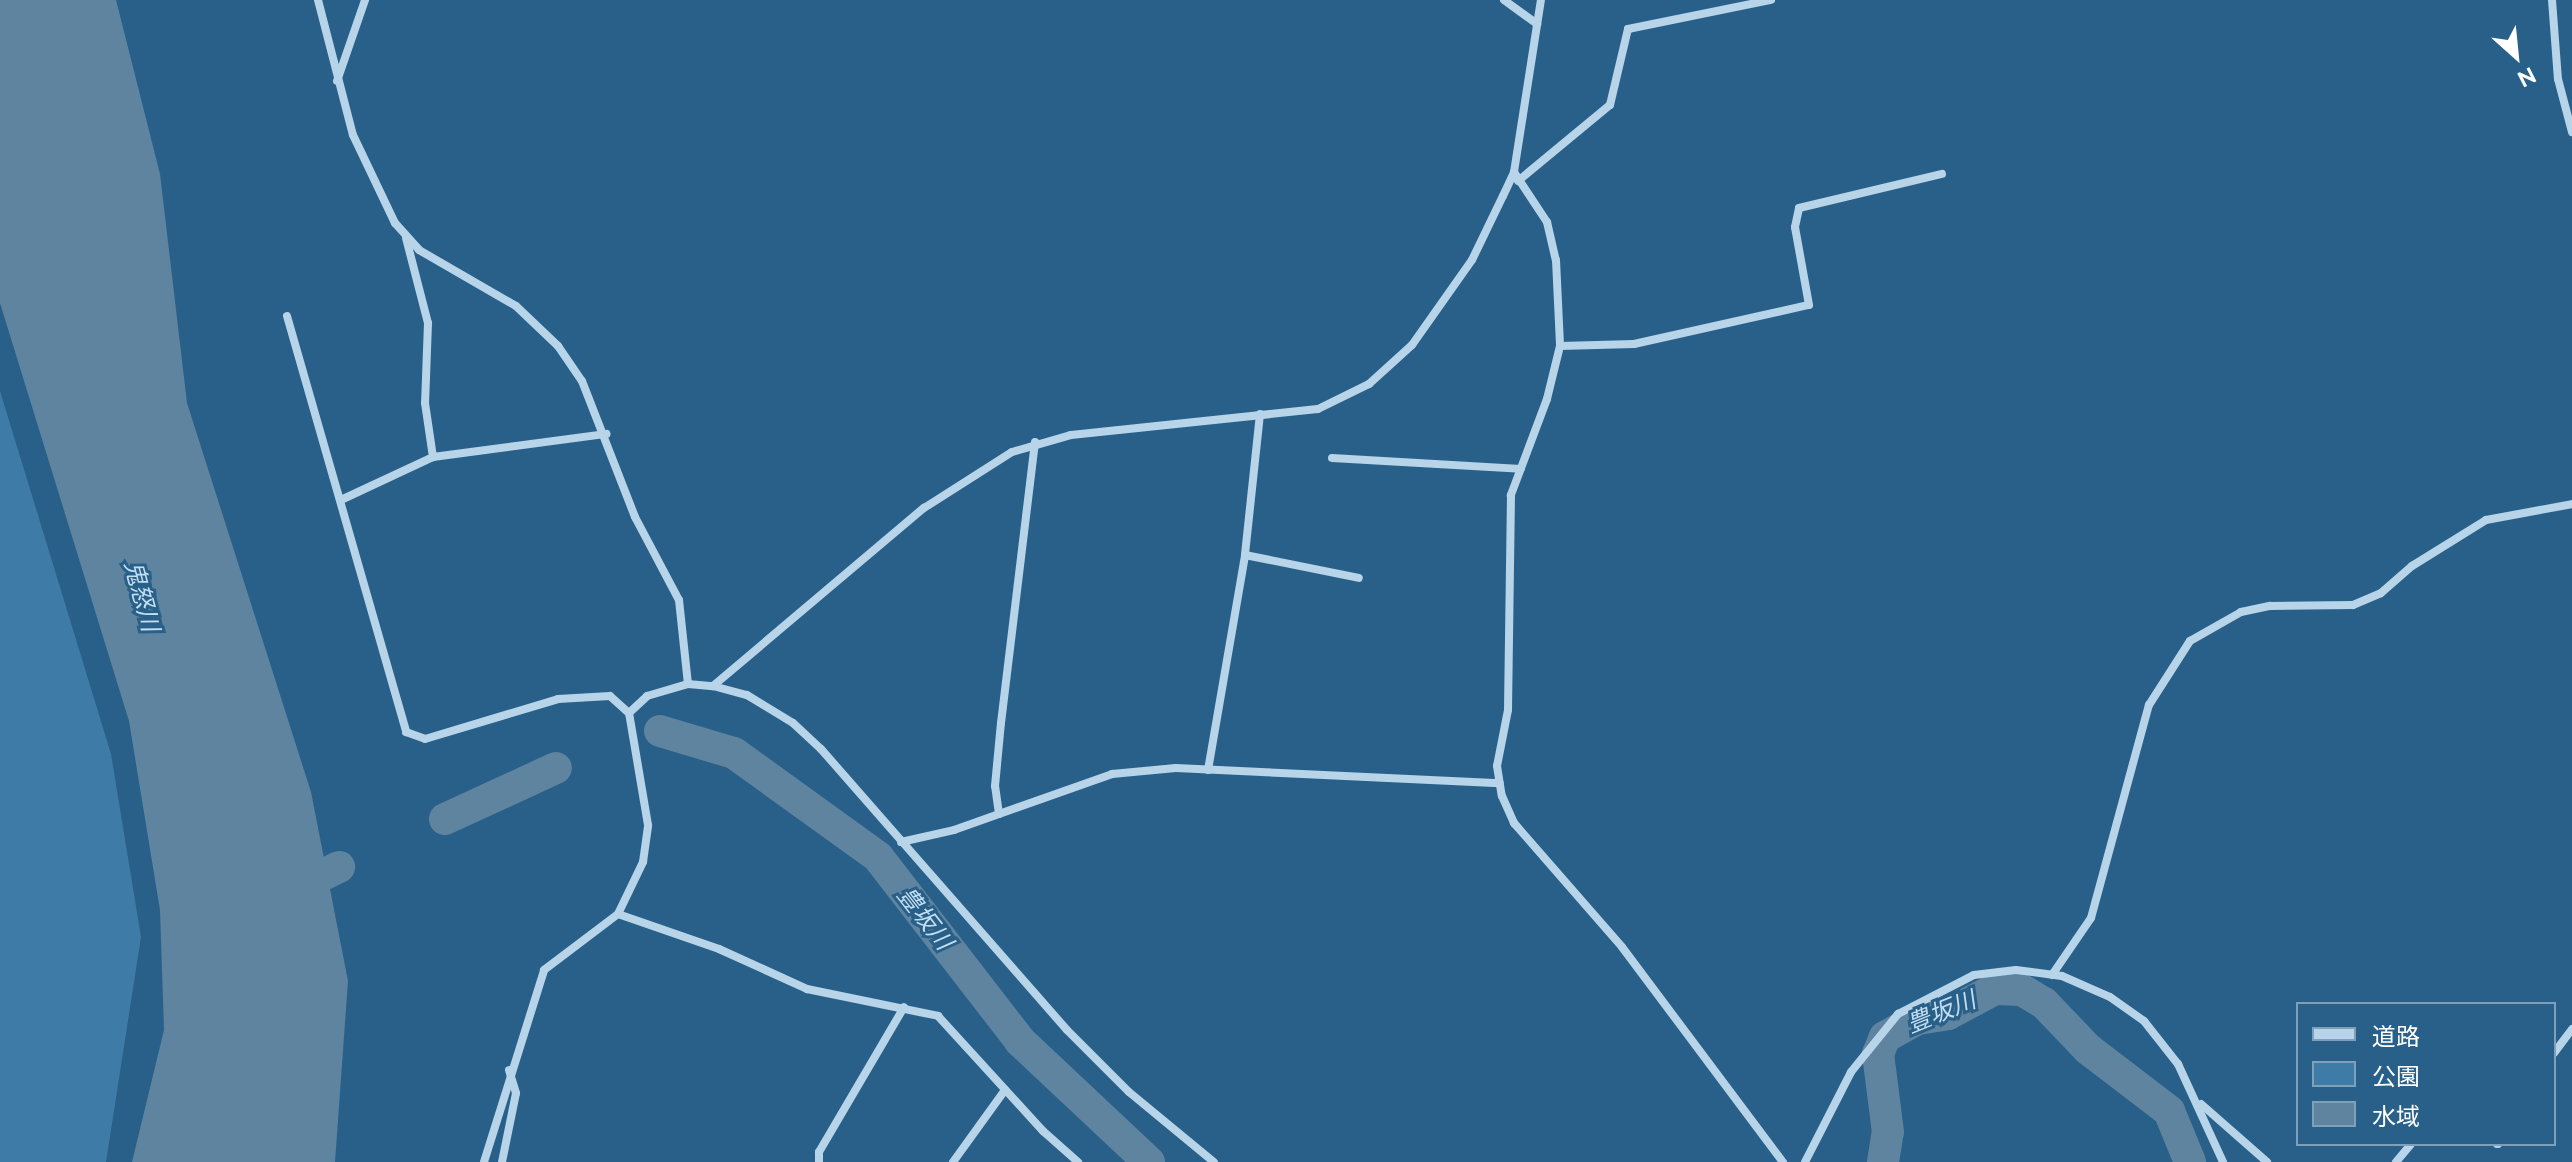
<!DOCTYPE html>
<html>
<head>
<meta charset="utf-8">
<style>
	body { margin:0 }
	#map { position:relative; width:2572px; height:1162px; overflow:hidden; background:#29608a; font-family:Raleway,"Noto Sans JP",sans-serif }
	div>[style] { position:absolute }
	.green>* { inset:0; background:#3e7ba6 }
	.water>* { inset:0; background:#5f849f }
	.river>* { height:32px; margin:-16px; padding:0 16px; transform-origin:16px; border-radius:16px; background:#5f849f }
	.street>* { height:8px; margin:-4px; padding:0 4px; transform-origin:4px; border-radius:4px; background:#b7d4e9 }
	span { translate:-50% -50%; white-space:nowrap; text-align:center; line-height:1.15; -webkit-text-stroke:6px #29608a; paint-order:stroke }
	.water-label { font-size:24px; color:#c3def0; font-style:italic }
	.legend { position:absolute; left:2296px; top:1002px; width:260px; height:144px; box-sizing:border-box; background:#29608a; border:2px solid #7fa0b9; margin:0; padding:10px 14px; list-style:none; font-size:24px; color:#fff }
	.legend li { display:flex; align-items:center; gap:16px; height:40px }
	.legend b { width:40px; border:2px solid #7fa0b9 }
	.north { position:absolute; left:2476px; top:16px; width:80px; height:80px; -webkit-text-stroke:6px #29608a; paint-order:stroke; rotate:153deg; font-size:22px; font-weight:700; line-height:32px; text-align:center; color:#fff }
	.north::after { content:''; display:block; margin:auto; width:28px; height:36px; background:#fff; clip-path:polygon(50% 0,100% 100%,50% 72%,0 100%) }
</style>
</head>
<body>
<div id="map">
	<div class="green">
		<i style="clip-path:polygon(0 391px,111px 754px,141px 937px,106px 1162px,0 1162px)"></i>
	</div>
	<div class="water">
		<i style="clip-path:polygon(0 0,116px 0,160px 174px,187px 403px,311px 792px,348px 981px,335px 1162px,132px 1162px,164px 1030px,160px 910px,129px 721px,0 303px)"></i>
	</div>
	<div class="river">
		<i style="left:660px;top:731px;width:77px;rotate:16.6deg"></i>
		<i style="left:734px;top:753px;width:178px;rotate:35.8deg"></i>
		<i style="left:878px;top:857px;width:232px;rotate:52.3deg"></i>
		<i style="left:1020px;top:1041px;width:177px;rotate:43.2deg"></i>
		<i style="left:445px;top:819px;width:122px;rotate:-24.7deg"></i>
		<i style="left:288px;top:892px;width:57px;rotate:-26.1deg"></i>
		<i style="left:1883px;top:1162px;width:30px;rotate:-81deg"></i>
		<i style="left:1888px;top:1132px;width:79px;rotate:-97.3deg"></i>
		<i style="left:1878px;top:1054px;width:18px;rotate:-68deg"></i>
		<i style="left:1885px;top:1037px;width:38px;rotate:-29deg"></i>
		<i style="left:1918px;top:1019px;width:30px;rotate:-9deg"></i>
		<i style="left:1948px;top:1014px;width:53px;rotate:-28deg"></i>
		<i style="left:1995px;top:989px;width:27px;rotate:2deg"></i>
		<i style="left:2022px;top:990px;width:26px;rotate:31deg"></i>
		<i style="left:2044px;top:1003px;width:64px;rotate:46.3deg"></i>
		<i style="left:2088px;top:1049px;width:102px;rotate:37.4deg"></i>
		<i style="left:2169px;top:1111px;width:55px;rotate:67.6deg"></i>
	</div>
	<div class="street">
		<i style="left:318px;top:0;width:139px;rotate:75.5deg"></i>
		<i style="left:353px;top:135px;width:98px;rotate:64.5deg"></i>
		<i style="left:395px;top:223px;width:36px;rotate:48deg"></i>
		<i style="left:419px;top:250px;width:112px;rotate:30deg"></i>
		<i style="left:516px;top:306px;width:58px;rotate:43.6deg"></i>
		<i style="left:558px;top:346px;width:42px;rotate:55.6deg"></i>
		<i style="left:582px;top:381px;width:146px;rotate:68.7deg"></i>
		<i style="left:635px;top:517px;width:94px;rotate:62.1deg"></i>
		<i style="left:679px;top:600px;width:84px;rotate:83.9deg"></i>
		<i style="left:1504px;top:0;width:41px;rotate:36deg"></i>
		<i style="left:2552px;top:0;width:79px;rotate:85.7deg"></i>
		<i style="left:2558px;top:79px;width:55px;rotate:75.2deg"></i>
		<i style="left:337px;top:81px;width:86px;rotate:-70.9deg"></i>
		<i style="left:1514px;top:172px;width:60px;rotate:56.6deg"></i>
		<i style="left:1547px;top:222px;width:39px;rotate:77deg"></i>
		<i style="left:1556px;top:260px;width:86px;rotate:87.3deg"></i>
		<i style="left:1560px;top:346px;width:55px;rotate:103.8deg"></i>
		<i style="left:1547px;top:399px;width:103px;rotate:110.6deg"></i>
		<i style="left:1511px;top:495px;width:215px;rotate:90.8deg"></i>
		<i style="left:1508px;top:710px;width:57px;rotate:101.1deg"></i>
		<i style="left:1497px;top:766px;width:30px;rotate:81deg"></i>
		<i style="left:1502px;top:796px;width:30px;rotate:66deg"></i>
		<i style="left:1514px;top:823px;width:164px;rotate:48.9deg"></i>
		<i style="left:1622px;top:947px;width:269px;rotate:53.2deg"></i>
		<i style="left:1518px;top:181px;width:119px;rotate:-39.6deg"></i>
		<i style="left:1610px;top:105px;width:78px;rotate:-76.7deg"></i>
		<i style="left:1628px;top:29px;width:146px;rotate:-11.5deg"></i>
		<i style="left:406px;top:238px;width:88px;rotate:75.5deg"></i>
		<i style="left:428px;top:323px;width:80px;rotate:92.1deg"></i>
		<i style="left:425px;top:403px;width:55px;rotate:81.6deg"></i>
		<i style="left:287px;top:316px;width:433px;rotate:74deg"></i>
		<i style="left:406px;top:732px;width:20px;rotate:20deg"></i>
		<i style="left:425px;top:739px;width:139px;rotate:-16.7deg"></i>
		<i style="left:558px;top:699px;width:52px;rotate:-3.3deg"></i>
		<i style="left:610px;top:696px;width:25px;rotate:42deg"></i>
		<i style="left:1560px;top:346px;width:74px;rotate:-1.5deg"></i>
		<i style="left:1634px;top:344px;width:179px;rotate:-12.6deg"></i>
		<i style="left:1809px;top:305px;width:79px;rotate:-100.2deg"></i>
		<i style="left:1795px;top:227px;width:19px;rotate:-78deg"></i>
		<i style="left:1799px;top:208px;width:147px;rotate:-13.4deg"></i>
		<i style="left:1260px;top:414px;width:142px;rotate:96.1deg"></i>
		<i style="left:1245px;top:555px;width:116px;rotate:11.4deg"></i>
		<i style="left:1332px;top:458px;width:189px;rotate:3.3deg"></i>
		<i style="left:343px;top:499px;width:99px;rotate:-25deg"></i>
		<i style="left:433px;top:457px;width:175px;rotate:-7.6deg"></i>
		<i style="left:713px;top:686px;width:35px;rotate:15deg"></i>
		<i style="left:747px;top:695px;width:54px;rotate:31.3deg"></i>
		<i style="left:793px;top:723px;width:38px;rotate:43deg"></i>
		<i style="left:821px;top:749px;width:373px;rotate:48.8deg"></i>
		<i style="left:1067px;top:1030px;width:88px;rotate:45deg"></i>
		<i style="left:1129px;top:1092px;width:110px;rotate:39.5deg"></i>
		<i style="left:1208px;top:770px;width:218px;rotate:-80.2deg"></i>
		<i style="left:999px;top:814px;width:28px;rotate:-98deg"></i>
		<i style="left:995px;top:786px;width:63px;rotate:-84.6deg"></i>
		<i style="left:1001px;top:723px;width:283px;rotate:-83.1deg"></i>
		<i style="left:901px;top:842px;width:54px;rotate:-12.8deg"></i>
		<i style="left:954px;top:830px;width:168px;rotate:-19.5deg"></i>
		<i style="left:1112px;top:774px;width:64px;rotate:-5.4deg"></i>
		<i style="left:1176px;top:768px;width:324px;rotate:2.7deg"></i>
		<i style="left:618px;top:914px;width:107px;rotate:19.1deg"></i>
		<i style="left:719px;top:949px;width:97px;rotate:24.4deg"></i>
		<i style="left:807px;top:989px;width:134px;rotate:11.6deg"></i>
		<i style="left:938px;top:1016px;width:156px;rotate:47.6deg"></i>
		<i style="left:1043px;top:1131px;width:47px;rotate:41.5deg"></i>
		<i style="left:2052px;top:975px;width:69px;rotate:-55.6deg"></i>
		<i style="left:2091px;top:918px;width:221px;rotate:-74.8deg"></i>
		<i style="left:2149px;top:705px;width:76px;rotate:-57.4deg"></i>
		<i style="left:2190px;top:641px;width:59px;rotate:-29.6deg"></i>
		<i style="left:2241px;top:612px;width:30px;rotate:-12deg"></i>
		<i style="left:2270px;top:606px;width:83px;rotate:-0.7deg"></i>
		<i style="left:2353px;top:605px;width:30px;rotate:-23deg"></i>
		<i style="left:2381px;top:593px;width:41px;rotate:-41.1deg"></i>
		<i style="left:2412px;top:566px;width:87px;rotate:-31.9deg"></i>
		<i style="left:2486px;top:520px;width:87px;rotate:-10.5deg"></i>
		<i style="left:2554px;top:1053px;width:30px;rotate:-53deg"></i>
		<i style="left:2201px;top:1104px;width:88px;rotate:41.3deg"></i>
		<i style="left:2497px;top:1144px;width:1px"></i>
		<i style="left:484px;top:1162px;width:201px;rotate:-72.6deg"></i>
		<i style="left:544px;top:970px;width:93px;rotate:-37.1deg"></i>
		<i style="left:618px;top:914px;width:58px;rotate:-64.3deg"></i>
		<i style="left:643px;top:862px;width:37px;rotate:-82deg"></i>
		<i style="left:648px;top:825px;width:114px;rotate:-99.6deg"></i>
		<i style="left:629px;top:713px;width:25px;rotate:-43deg"></i>
		<i style="left:647px;top:696px;width:43px;rotate:-16.3deg"></i>
		<i style="left:688px;top:684px;width:25px;rotate:5deg"></i>
		<i style="left:713px;top:686px;width:276px;rotate:-40.2deg"></i>
		<i style="left:924px;top:508px;width:104px;rotate:-32.5deg"></i>
		<i style="left:1012px;top:452px;width:61px;rotate:-16.1deg"></i>
		<i style="left:1071px;top:435px;width:248px;rotate:-6deg"></i>
		<i style="left:1318px;top:409px;width:57px;rotate:-26.1deg"></i>
		<i style="left:1369px;top:384px;width:58px;rotate:-42.2deg"></i>
		<i style="left:1412px;top:345px;width:104px;rotate:-54.8deg"></i>
		<i style="left:1472px;top:260px;width:71px;rotate:-64.2deg"></i>
		<i style="left:1503px;top:196px;width:26px;rotate:-65deg"></i>
		<i style="left:1514px;top:172px;width:174px;rotate:-81.1deg"></i>
		<i style="left:502px;top:1162px;width:70px;rotate:-78.5deg"></i>
		<i style="left:516px;top:1093px;width:24px;rotate:-107deg"></i>
		<i style="left:819px;top:1162px;width:10px;rotate:-90deg"></i>
		<i style="left:819px;top:1152px;width:168px;rotate:-59.6deg"></i>
		<i style="left:953px;top:1162px;width:89px;rotate:-54.2deg"></i>
		<i style="left:1805px;top:1162px;width:101px;rotate:-62.9deg"></i>
		<i style="left:1851px;top:1072px;width:75px;rotate:-51deg"></i>
		<i style="left:1898px;top:1014px;width:85px;rotate:-27.2deg"></i>
		<i style="left:1974px;top:975px;width:42px;rotate:-6.8deg"></i>
		<i style="left:2016px;top:970px;width:46px;rotate:7.4deg"></i>
		<i style="left:2062px;top:976px;width:52px;rotate:23.6deg"></i>
		<i style="left:2110px;top:997px;width:42px;rotate:35.2deg"></i>
		<i style="left:2144px;top:1021px;width:55px;rotate:51.7deg"></i>
		<i style="left:2178px;top:1064px;width:108px;rotate:65.3deg"></i>
		<i style="left:2396px;top:1162px;width:23px;rotate:-50deg"></i>
	</div>
	<div class="water-label">
		<span style="left:142px;top:596px;rotate:75deg">鬼怒川</span>
		<span style="left:925px;top:918px;rotate:52deg">豊坂川</span>
		<span style="left:1941px;top:1012px;rotate:-22deg">豊坂川</span>
	</div>
	<ul class="legend">
	<li><b style="height:10px;background:#b7d4e9"></b>道路</li>
	<li><b style="height:22px;background:#3e7ba6"></b>公園</li>
	<li><b style="height:22px;background:#5f849f"></b>水域</li>
	</ul>
	<div class="north">N</div>
</div>
</body>
</html>
